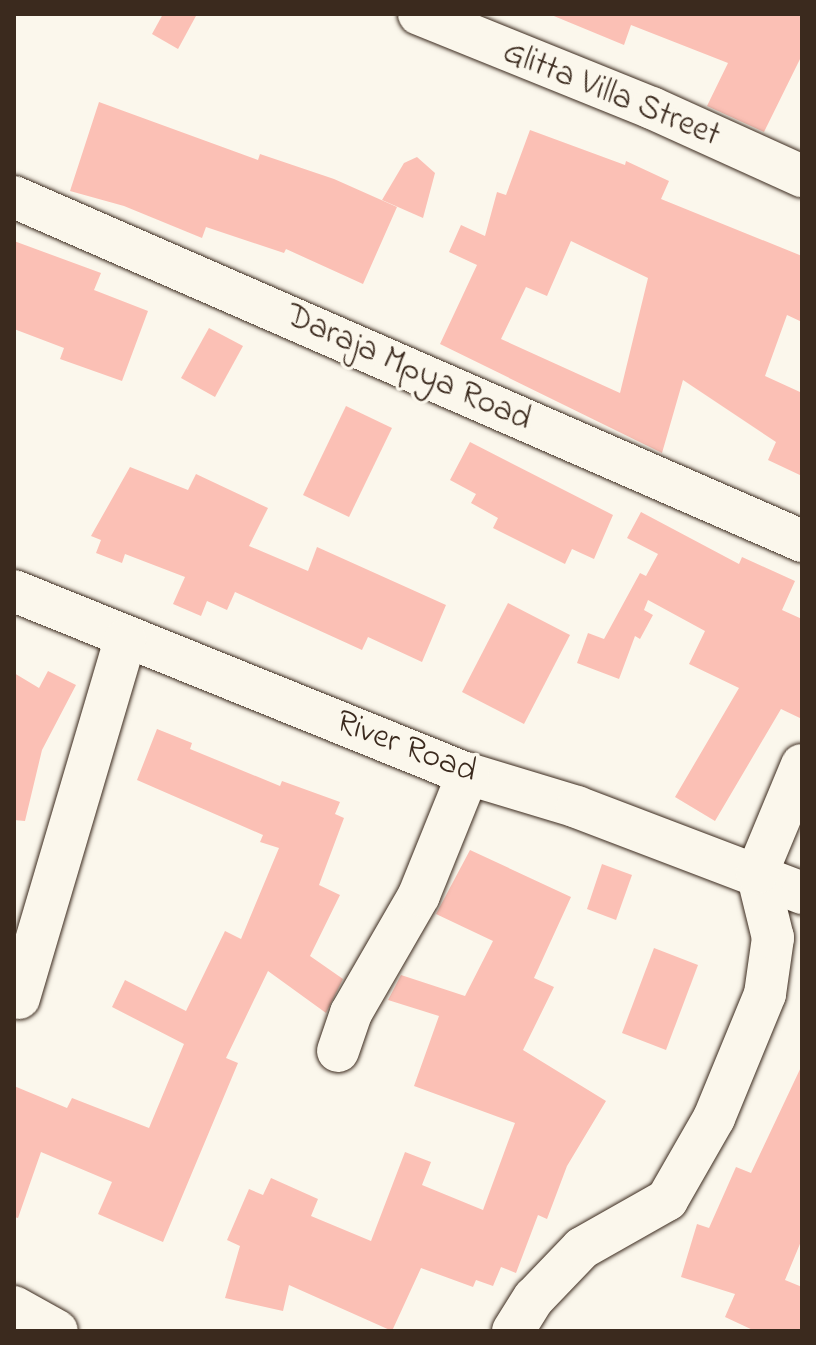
<!DOCTYPE html>
<html>
<head>
<meta charset="utf-8">
<style>
	body { margin:0 }
	#map { position:relative; width:816px; height:1345px; overflow:hidden; background:#fbf7ec; font-family:"Indie Flower",sans-serif }
	div>[style] { position:absolute }
	.building>* { inset:0; background:#fbc0b5 }
	.roads { filter:drop-shadow(0 0 2px #3b2a1e) drop-shadow(0 0 2px #3b2a1e) }
	.minor>* { height:42px; margin:-21px; padding:0 21px; transform-origin:21px; border-radius:21px; background:#fbf7ec }
	span { translate:-50% -50%; white-space:nowrap; text-align:center; line-height:1.15; -webkit-text-stroke:7px #fbf7ec; paint-order:stroke }
	.street-label { font-size:34px; color:#3b2a1e }
	.frame { position:absolute; inset:0; border:16px solid #3b2a1e; pointer-events:none }
</style>
</head>
<body>
<div id="map">
	<div class="building">
		<i style="clip-path:polygon(163px 14px,197px 14px,178px 49px,152px 34px)"></i>
		<i style="clip-path:polygon(549px 14px,802px 14px,802px 55px,764px 132px,707px 106px,728px 63px,631px 25px,624px 45px)"></i>
		<i style="clip-path:polygon(99px 102px,258px 160px,260px 154px,334px 179px,397px 207px,363px 284px,286px 249px,284px 253px,206px 227px,202px 238px,124px 206px,70px 191px)"></i>
		<i style="clip-path:polygon(evenodd,530px 130px,625px 165px,626px 161px,669px 181px,661px 199px,802px 256px,802px 322px,787px 315px,765px 376px,800px 392px,802px 388px,802px 476px,768px 460px,776px 442px,683px 380px,662px 453px,440px 344px,477px 265px,449px 252px,461px 225px,485px 236px,497px 192px,506px 195px,530px 130px,571px 241px,648px 278px,620px 393px,501px 339px,526px 287px,547px 296px,571px 241px)"></i>
		<i style="clip-path:polygon(417px 157px,435px 173px,423px 218px,382px 200px,404px 163px)"></i>
		<i style="clip-path:polygon(14px 241px,101px 273px,94px 290px,148px 311px,122px 381px,60px 359px,64px 348px,14px 329px)"></i>
		<i style="clip-path:polygon(209px 328px,243px 346px,215px 397px,181px 378px)"></i>
		<i style="clip-path:polygon(346px 406px,392px 428px,349px 517px,303px 495px)"></i>
		<i style="clip-path:polygon(470px 442px,613px 515px,594px 559px,572px 549px,565px 564px,493px 528px,498px 518px,471px 503px,476px 494px,450px 480px)"></i>
		<i style="clip-path:polygon(130px 467px,188px 490px,196px 474px,268px 508px,249px 546px,308px 571px,317px 547px,446px 605px,422px 662px,368px 637px,362px 650px,235px 592px,227px 610px,207px 601px,201px 616px,173px 604px,185px 577px,125px 554px,122px 563px,96px 553px,101px 540px,91px 536px)"></i>
		<i style="clip-path:polygon(641px 512px,739px 564px,742px 557px,795px 581px,782px 610px,802px 619px,802px 719px,781px 709px,715px 821px,675px 797px,739px 688px,689px 664px,705px 631px,648px 600px,644px 610px,653px 615px,640px 639px,635px 636px,619px 679px,577px 663px,588px 633px,604px 639px,640px 573px,646px 576px,658px 554px,627px 538px)"></i>
		<i style="clip-path:polygon(508px 603px,570px 635px,524px 724px,462px 692px)"></i>
		<i style="clip-path:polygon(48px 671px,76px 685px,42px 750px,25px 821px,14px 820px,14px 673px,39px 688px)"></i>
		<i style="clip-path:polygon(157px 729px,192px 743px,190px 749px,280px 786px,282px 781px,340px 802px,335px 814px,344px 818px,319px 885px,340px 895px,310px 956px,343px 979px,326px 1013px,268px 971px,226px 1058px,238px 1063px,163px 1242px,98px 1214px,112px 1182px,41px 1152px,18px 1218px,14px 1217px,14px 1086px,67px 1108px,72px 1098px,149px 1128px,184px 1044px,112px 1007px,125px 980px,186px 1011px,225px 931px,241px 939px,279px 848px,260px 842px,263px 835px,137px 780px)"></i>
		<i style="clip-path:polygon(470px 850px,571px 897px,534px 978px,554px 987px,523px 1050px,606px 1101px,567px 1166px,547px 1219px,538px 1215px,516px 1273px,501px 1267px,493px 1286px,476px 1280px,473px 1287px,421px 1268px,392px 1331px,289px 1285px,283px 1311px,225px 1298px,240px 1246px,227px 1240px,249px 1189px,263px 1195px,271px 1178px,318px 1199px,311px 1216px,371px 1241px,405px 1152px,431px 1162px,422px 1185px,483px 1210px,515px 1123px,414px 1086px,439px 1016px,388px 1000px,401px 975px,465px 996px,493px 941px,436px 914px)"></i>
		<i style="clip-path:polygon(602px 864px,632px 875px,616px 920px,587px 909px)"></i>
		<i style="clip-path:polygon(654px 948px,698px 965px,666px 1050px,622px 1033px)"></i>
		<i style="clip-path:polygon(802px 1065px,802px 1239px,785px 1280px,802px 1287px,802px 1331px,755px 1331px,725px 1317px,735px 1294px,681px 1277px,697px 1224px,709px 1228px,736px 1167px,751px 1173px)"></i>
	</div>
	<div class="roads">
		<div class="minor">
			<i style="left:419px;top:14px;width:251px;rotate:22deg"></i>
			<i style="left:652px;top:108px;width:165px;rotate:24.4deg"></i>
			<i style="left:14px;top:197px;width:860px;rotate:23.58deg"></i>
			<i style="left:14px;top:591px;width:489px;rotate:22deg"></i>
			<i style="left:468px;top:774px;width:114px;rotate:16.8deg"></i>
			<i style="left:577px;top:807px;width:241px;rotate:20.9deg"></i>
			<i style="left:19px;top:998px;width:374px;rotate:-73.5deg"></i>
			<i style="left:338px;top:1051px;width:40px;rotate:-71.1deg"></i>
			<i style="left:351px;top:1013px;width:136px;rotate:-60deg"></i>
			<i style="left:419px;top:895px;width:131px;rotate:-68deg"></i>
			<i style="left:14px;top:1307px;width:49px;rotate:29.2deg"></i>
			<i style="left:513px;top:1331px;width:39px;rotate:-58deg"></i>
			<i style="left:534px;top:1298px;width:69px;rotate:-46.2deg"></i>
			<i style="left:582px;top:1248px;width:98px;rotate:-29.5deg"></i>
			<i style="left:667px;top:1200px;width:95px;rotate:-60.2deg"></i>
			<i style="left:714px;top:1118px;width:134px;rotate:-67.6deg"></i>
			<i style="left:765px;top:994px;width:57px;rotate:-81.9deg"></i>
			<i style="left:773px;top:938px;width:67px;rotate:-103.8deg"></i>
			<i style="left:757px;top:873px;width:117px;rotate:-67.4deg"></i>
		</div>
	</div>
	<div class="street-label">
		<span style="left:611px;top:95px;rotate:22deg">Glitta Villa Street</span>
		<span style="left:408px;top:369px;rotate:24deg">Daraja Mpya Road</span>
		<span style="left:406px;top:748px;rotate:21deg">River Road</span>
	</div>
	<div class="frame"></div>
</div>
</body>
</html>
